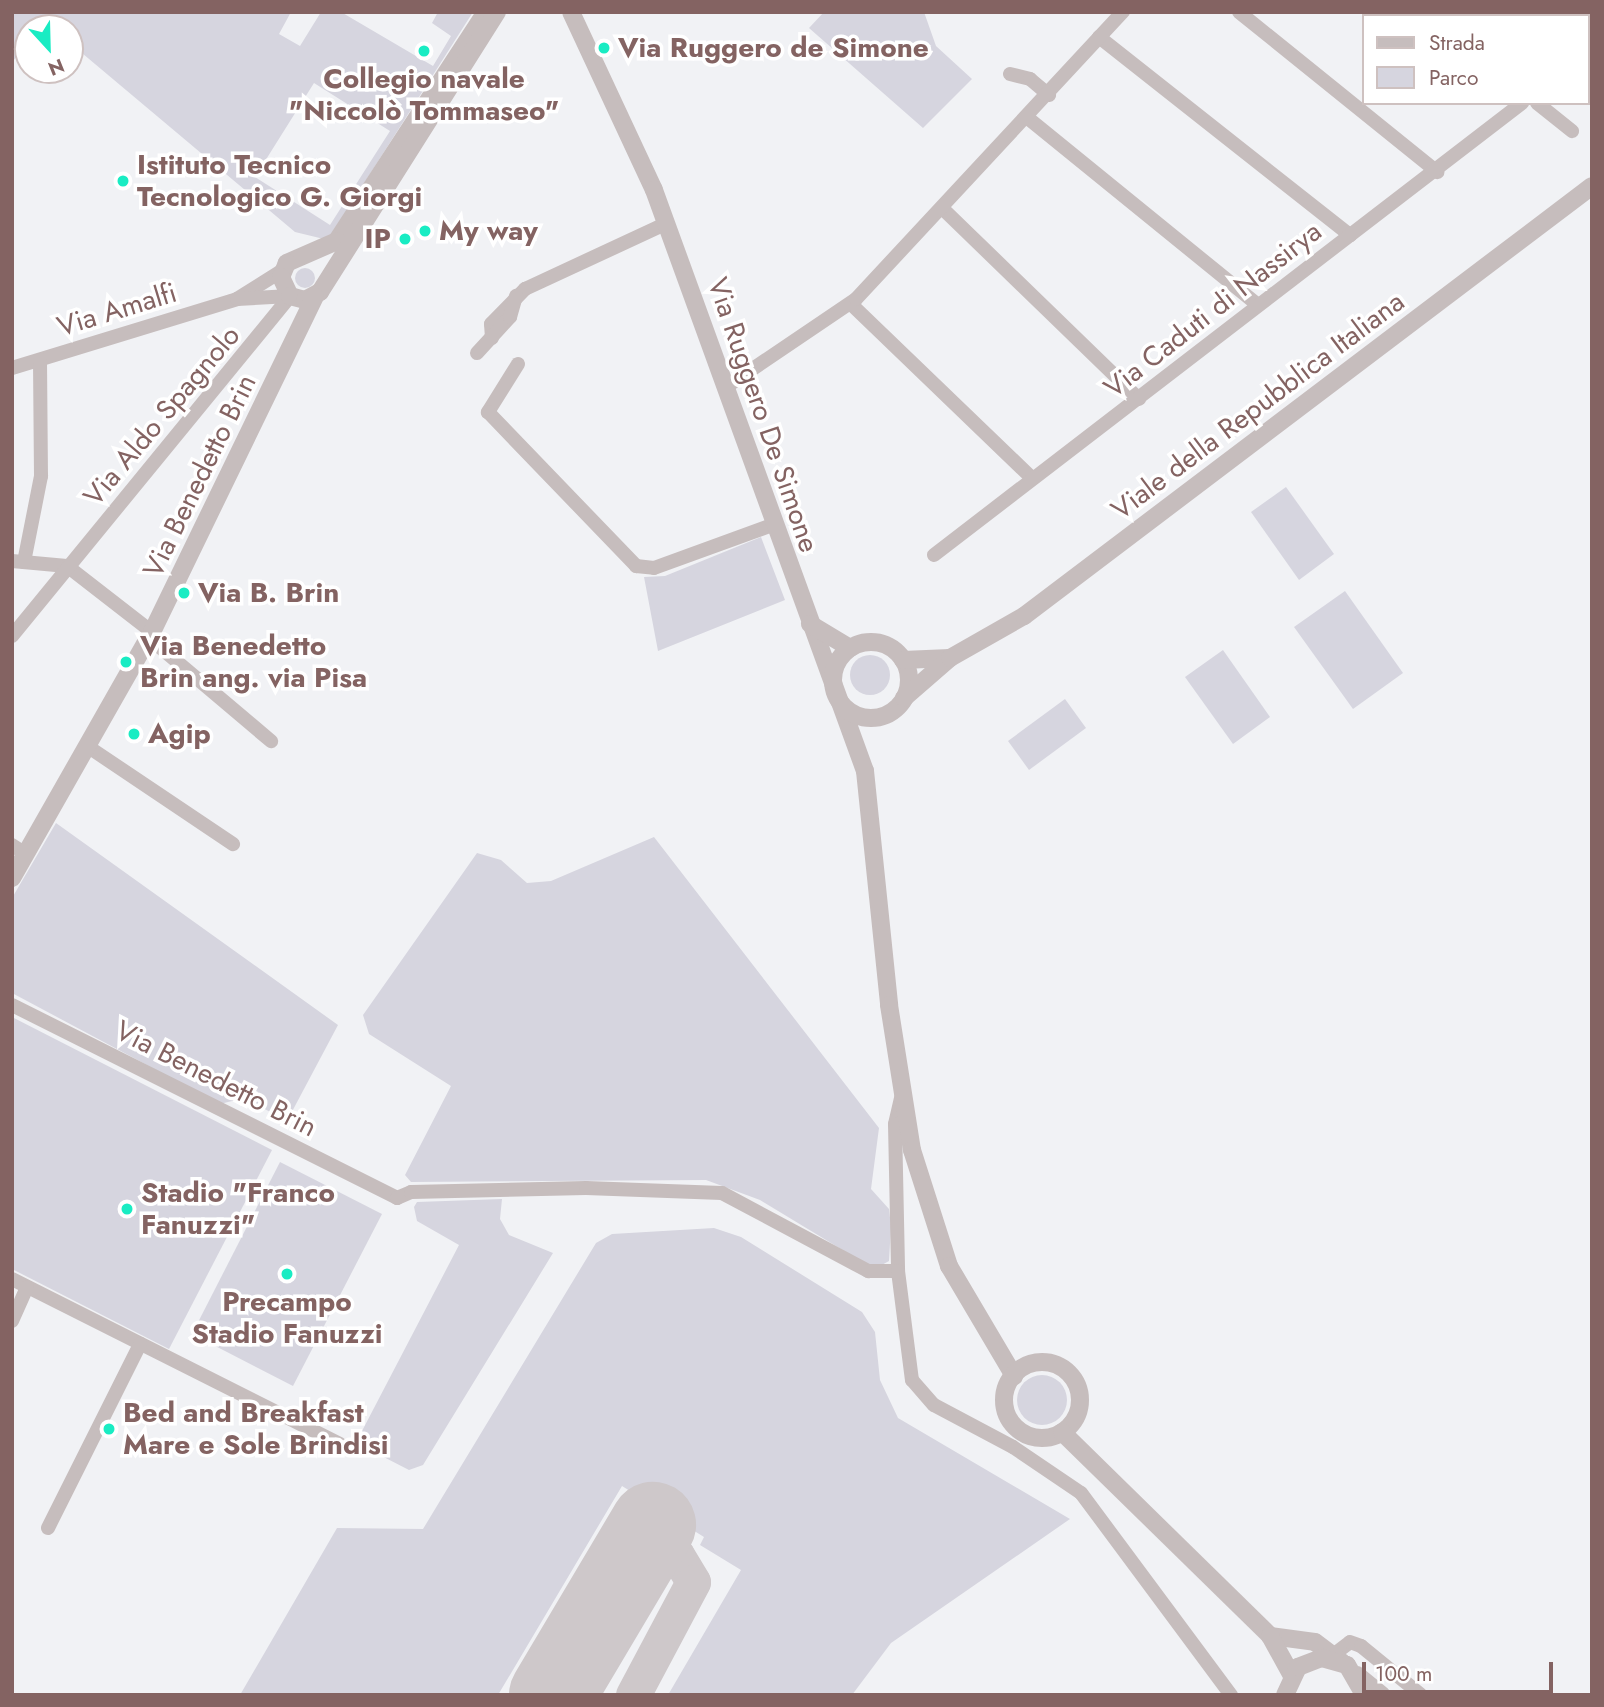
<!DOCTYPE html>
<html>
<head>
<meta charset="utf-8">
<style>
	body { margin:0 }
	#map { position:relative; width:1604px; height:1707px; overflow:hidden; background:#f1f2f5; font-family:Jost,sans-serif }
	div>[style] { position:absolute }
	.green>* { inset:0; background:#d6d5df }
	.round { border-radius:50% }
	.taxiway>* { height:35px; margin:-17.5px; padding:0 17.5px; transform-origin:17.5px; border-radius:17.5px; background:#cec8ca }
	.runway>* { height:86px; margin:-43px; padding:0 43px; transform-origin:43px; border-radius:43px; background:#cec8ca }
	.minor>* { height:14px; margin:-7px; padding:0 7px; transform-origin:7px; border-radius:7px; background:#c6bdbd }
	.tertiary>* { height:18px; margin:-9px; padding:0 9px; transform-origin:9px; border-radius:9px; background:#c6bdbd }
	.tertiary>.ring { margin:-9px; padding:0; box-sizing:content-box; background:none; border:18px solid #c6bdbd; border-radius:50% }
	.dots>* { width:19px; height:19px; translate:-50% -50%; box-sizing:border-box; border:4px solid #fff; border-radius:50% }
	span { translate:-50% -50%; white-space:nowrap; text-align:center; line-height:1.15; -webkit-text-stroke:7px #fff; paint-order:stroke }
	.poi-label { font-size:28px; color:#846362; font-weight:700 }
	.left { translate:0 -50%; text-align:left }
	.right { translate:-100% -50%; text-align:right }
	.street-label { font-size:28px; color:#846362 }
	.frame { position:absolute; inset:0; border:14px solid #846362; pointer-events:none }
	.legend { position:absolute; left:1362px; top:14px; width:228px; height:91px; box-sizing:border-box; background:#fff; border:2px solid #cec1c0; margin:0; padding:9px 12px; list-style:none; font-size:21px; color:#846362 }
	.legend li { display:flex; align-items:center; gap:14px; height:35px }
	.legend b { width:35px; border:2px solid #cec1c0 }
	.north { position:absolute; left:14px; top:14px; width:70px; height:70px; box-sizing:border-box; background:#fff; border:2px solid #cec1c0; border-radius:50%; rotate:158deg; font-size:19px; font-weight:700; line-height:28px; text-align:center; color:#846362 }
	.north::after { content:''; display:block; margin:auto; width:24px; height:32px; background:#19ecc3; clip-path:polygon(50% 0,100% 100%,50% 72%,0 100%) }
	.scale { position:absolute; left:1362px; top:1662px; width:191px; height:32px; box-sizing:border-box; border:4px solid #846362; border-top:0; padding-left:9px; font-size:21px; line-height:24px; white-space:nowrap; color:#846362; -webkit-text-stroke:5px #fff; paint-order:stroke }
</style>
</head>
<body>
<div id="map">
	<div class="green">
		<i style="clip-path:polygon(evenodd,12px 12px,291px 12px,279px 34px,300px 46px,321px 12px,341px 12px,433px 66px,451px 36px,432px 23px,438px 12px,473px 12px,328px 240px,295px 232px,70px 43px,70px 28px,28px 28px,28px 44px,12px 62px,12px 12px,314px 83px,390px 131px,330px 225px,255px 177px,314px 83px)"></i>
		<i style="clip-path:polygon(824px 12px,924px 12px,936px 46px,972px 79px,923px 128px,809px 28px)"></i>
		<i class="round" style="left:295px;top:268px;width:20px;height:20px"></i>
		<i style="clip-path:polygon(1286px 487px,1334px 554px,1299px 580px,1251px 512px)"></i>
		<i style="clip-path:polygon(761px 537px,785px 600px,658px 651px,644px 577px,665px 576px)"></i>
		<i style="clip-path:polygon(1345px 591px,1403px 673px,1353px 709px,1294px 627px)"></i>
		<i style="clip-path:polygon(1223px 650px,1270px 717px,1233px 744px,1185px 677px)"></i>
		<i class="round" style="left:850px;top:655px;width:40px;height:40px"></i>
		<i style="clip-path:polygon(1065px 699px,1086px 728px,1029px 770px,1008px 741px)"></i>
		<i style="clip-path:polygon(56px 823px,338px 1025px,287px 1121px,244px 1098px,220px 1104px,12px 993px,12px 898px)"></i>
		<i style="clip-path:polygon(654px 837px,879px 1128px,871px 1189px,889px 1209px,891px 1226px,889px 1261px,880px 1266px,869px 1266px,760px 1200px,706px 1180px,411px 1182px,405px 1175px,451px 1086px,369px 1034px,363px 1015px,477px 853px,501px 860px,527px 883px,551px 881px)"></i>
		<i style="clip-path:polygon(12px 1017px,272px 1150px,169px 1349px,12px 1269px)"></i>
		<i style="clip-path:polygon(280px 1162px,382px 1214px,293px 1386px,192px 1334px)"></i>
		<i style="clip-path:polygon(502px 1199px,500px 1219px,509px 1235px,553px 1253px,423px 1465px,409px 1470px,372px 1451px,362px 1431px,459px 1245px,417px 1221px,414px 1207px,417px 1202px)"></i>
		<i style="clip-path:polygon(714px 1228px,741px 1237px,862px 1312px,875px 1332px,880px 1380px,898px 1418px,1070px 1519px,891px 1643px,852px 1695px,668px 1695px,741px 1570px,700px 1545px,704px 1537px,622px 1486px,498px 1695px,240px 1695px,337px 1528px,423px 1529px,596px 1243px,612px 1234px)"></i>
		<i class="round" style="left:1017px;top:1375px;width:50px;height:50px"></i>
	</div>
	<div class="taxiway">
		<i style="left:630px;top:1563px;width:35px;rotate:-24deg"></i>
		<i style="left:662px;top:1549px;width:16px;rotate:22deg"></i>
		<i style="left:677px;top:1555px;width:31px;rotate:59deg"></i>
		<i style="left:693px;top:1582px;width:128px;rotate:118deg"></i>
	</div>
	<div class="runway">
		<i style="left:552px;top:1695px;width:198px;rotate:-59.3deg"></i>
	</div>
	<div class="minor">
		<i style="left:1239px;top:12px;width:255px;rotate:38.9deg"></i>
		<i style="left:1422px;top:12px;width:6px;rotate:39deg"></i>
		<i style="left:1529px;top:12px;width:6px;rotate:39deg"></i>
		<i style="left:1099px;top:37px;width:320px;rotate:38.3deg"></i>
		<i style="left:1588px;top:53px;width:5px;rotate:-37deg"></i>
		<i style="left:1010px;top:74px;width:21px;rotate:14deg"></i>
		<i style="left:1030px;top:79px;width:25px;rotate:40deg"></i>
		<i style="left:1537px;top:103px;width:45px;rotate:38.7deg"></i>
		<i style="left:1029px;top:119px;width:295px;rotate:39.1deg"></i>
		<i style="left:943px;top:209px;width:273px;rotate:44.1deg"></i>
		<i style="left:851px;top:304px;width:251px;rotate:43.9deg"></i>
		<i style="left:492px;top:338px;width:14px;rotate:-94deg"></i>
		<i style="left:491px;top:324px;width:49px;rotate:-45.8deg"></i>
		<i style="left:525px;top:289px;width:157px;rotate:-24.9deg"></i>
		<i style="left:477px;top:353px;width:49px;rotate:-47.5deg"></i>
		<i style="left:510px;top:317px;width:22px;rotate:-74deg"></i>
		<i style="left:518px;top:364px;width:57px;rotate:122deg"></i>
		<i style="left:488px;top:412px;width:214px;rotate:46.1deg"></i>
		<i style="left:636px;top:566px;width:18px;rotate:6deg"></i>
		<i style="left:654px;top:568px;width:126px;rotate:-20deg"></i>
		<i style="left:12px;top:368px;width:235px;rotate:-17deg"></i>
		<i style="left:237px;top:299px;width:54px;rotate:-32.2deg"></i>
		<i style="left:726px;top:387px;width:157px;rotate:-34.1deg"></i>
		<i style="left:856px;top:299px;width:392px;rotate:-47.1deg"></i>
		<i style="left:934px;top:555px;width:742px;rotate:-37.55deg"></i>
		<i style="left:12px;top:561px;width:55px;rotate:5.2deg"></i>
		<i style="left:24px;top:562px;width:88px;rotate:-78.8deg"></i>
		<i style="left:41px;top:476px;width:116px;rotate:-90.5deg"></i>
		<i style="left:67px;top:566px;width:108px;rotate:37.8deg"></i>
		<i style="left:12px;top:636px;width:439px;rotate:-50.7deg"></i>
		<i style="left:290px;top:296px;width:53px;rotate:176.8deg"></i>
		<i style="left:149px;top:638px;width:160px;rotate:40.2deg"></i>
		<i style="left:87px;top:746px;width:176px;rotate:33.9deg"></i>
		<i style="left:12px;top:845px;width:17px;rotate:33deg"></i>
		<i style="left:12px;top:1005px;width:431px;rotate:26.6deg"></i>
		<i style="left:397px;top:1198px;width:15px;rotate:-23deg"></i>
		<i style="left:411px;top:1192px;width:175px;rotate:-1.3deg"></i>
		<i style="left:586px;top:1188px;width:136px;rotate:2.1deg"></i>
		<i style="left:722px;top:1193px;width:166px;rotate:28.1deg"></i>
		<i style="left:868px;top:1271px;width:30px"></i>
		<i style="left:901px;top:1098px;width:27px;rotate:103deg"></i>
		<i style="left:895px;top:1124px;width:147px;rotate:88.8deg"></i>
		<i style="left:898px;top:1271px;width:110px;rotate:82.7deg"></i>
		<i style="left:912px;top:1380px;width:33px;rotate:49deg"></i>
		<i style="left:934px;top:1405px;width:89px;rotate:28deg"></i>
		<i style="left:1013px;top:1447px;width:82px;rotate:34.1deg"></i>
		<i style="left:1081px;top:1493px;width:252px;rotate:53.4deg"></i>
		<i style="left:12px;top:1279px;width:367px;rotate:26.7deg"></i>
		<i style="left:12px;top:1321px;width:37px;rotate:-66deg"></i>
		<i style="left:48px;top:1528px;width:206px;rotate:-63.4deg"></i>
		<i style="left:1333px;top:1655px;width:21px;rotate:-37deg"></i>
		<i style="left:1350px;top:1642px;width:12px;rotate:20deg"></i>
		<i style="left:1361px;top:1646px;width:77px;rotate:39.2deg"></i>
	</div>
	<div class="tertiary">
		<i style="left:486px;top:12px;width:273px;rotate:123.1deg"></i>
		<i style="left:337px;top:241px;width:55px;rotate:156.3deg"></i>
		<i style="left:287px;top:263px;width:15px;rotate:113deg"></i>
		<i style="left:281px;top:277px;width:21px;rotate:65deg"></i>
		<i style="left:290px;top:296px;width:16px;rotate:15deg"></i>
		<i style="left:305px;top:300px;width:17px;rotate:-28deg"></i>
		<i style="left:320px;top:292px;width:331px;rotate:-57.7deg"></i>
		<i style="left:571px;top:12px;width:196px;rotate:65deg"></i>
		<i style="left:654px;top:190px;width:618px;rotate:70.04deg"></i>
		<i style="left:865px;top:771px;width:235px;rotate:84.1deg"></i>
		<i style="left:889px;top:1005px;width:147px;rotate:81deg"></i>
		<i style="left:912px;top:1150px;width:122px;rotate:72.3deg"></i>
		<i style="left:949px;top:1266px;width:128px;rotate:59.4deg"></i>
		<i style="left:810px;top:624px;width:47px;rotate:31deg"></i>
		<i class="ring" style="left:833px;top:642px;width:58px;height:58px"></i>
		<i style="left:903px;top:660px;width:47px;rotate:-2.4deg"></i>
		<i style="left:904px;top:698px;width:61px;rotate:-41deg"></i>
		<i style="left:950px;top:658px;width:85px;rotate:-29.6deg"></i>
		<i style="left:1024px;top:616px;width:712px;rotate:-37.13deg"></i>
		<i style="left:12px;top:878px;width:283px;rotate:-60.4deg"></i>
		<i style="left:152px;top:632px;width:373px;rotate:-64.1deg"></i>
		<i class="ring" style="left:1004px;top:1362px;width:58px;height:58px"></i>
		<i style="left:1062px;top:1432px;width:291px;rotate:44.4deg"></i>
		<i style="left:1270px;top:1636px;width:45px;rotate:7.6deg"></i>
		<i style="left:1315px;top:1642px;width:34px;rotate:37deg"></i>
		<i style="left:1270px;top:1636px;width:43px;rotate:61.1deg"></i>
		<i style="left:1357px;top:1675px;width:32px;rotate:39deg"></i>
		<i style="left:1285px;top:1695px;width:31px;rotate:-65deg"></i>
		<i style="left:1298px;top:1667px;width:26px;rotate:-21deg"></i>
		<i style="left:1322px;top:1658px;width:26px;rotate:16deg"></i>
		<i style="left:1347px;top:1665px;width:34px;rotate:60deg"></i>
	</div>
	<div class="dots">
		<i style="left:604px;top:48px;background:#19ecc3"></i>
		<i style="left:424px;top:51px;background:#19ecc3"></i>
		<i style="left:123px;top:181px;background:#19ecc3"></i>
		<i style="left:425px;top:231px;background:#19ecc3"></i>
		<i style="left:405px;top:239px;background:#19ecc3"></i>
		<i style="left:184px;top:593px;background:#19ecc3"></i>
		<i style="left:126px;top:662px;background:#19ecc3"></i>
		<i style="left:134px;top:734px;background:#19ecc3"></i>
		<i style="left:127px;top:1209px;background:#19ecc3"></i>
		<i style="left:287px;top:1274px;background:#19ecc3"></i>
		<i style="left:109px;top:1429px;background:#19ecc3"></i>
	</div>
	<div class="poi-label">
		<span class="left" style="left:618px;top:48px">Via Ruggero de Simone</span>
		<span style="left:424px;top:95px">Collegio navale<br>"Niccolò Tommaseo"</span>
		<span class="left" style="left:137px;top:181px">Istituto Tecnico<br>Tecnologico G. Giorgi</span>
		<span class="left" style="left:439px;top:231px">My way</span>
		<span class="right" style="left:391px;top:239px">IP</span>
		<span class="left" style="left:198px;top:593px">Via B. Brin</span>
		<span class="left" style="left:140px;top:662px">Via Benedetto<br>Brin ang. via Pisa</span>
		<span class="left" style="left:148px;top:734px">Agip</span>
		<span class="left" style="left:141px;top:1209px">Stadio "Franco<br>Fanuzzi"</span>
		<span style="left:287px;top:1318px">Precampo<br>Stadio Fanuzzi</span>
		<span class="left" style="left:123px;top:1429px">Bed and Breakfast<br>Mare e Sole Brindisi</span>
	</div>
	<div class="street-label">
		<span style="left:117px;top:310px;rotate:-17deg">Via Amalfi</span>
		<span style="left:1213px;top:310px;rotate:-38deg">Via Caduti di Nassirya</span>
		<span style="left:1258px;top:406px;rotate:-37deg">Viale della Repubblica Italiana</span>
		<span style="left:763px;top:415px;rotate:71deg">Via Ruggero De Simone</span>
		<span style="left:162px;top:416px;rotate:-50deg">Via Aldo Spagnolo</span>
		<span style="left:200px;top:476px;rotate:-64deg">Via Benedetto Brin</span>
		<span style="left:216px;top:1079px;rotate:27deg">Via Benedetto Brin</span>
	</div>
	<div class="frame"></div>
	<ul class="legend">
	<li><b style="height:9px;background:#c6bdbd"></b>Strada</li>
	<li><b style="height:19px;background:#d6d5df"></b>Parco</li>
	</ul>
	<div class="north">N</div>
	<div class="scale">100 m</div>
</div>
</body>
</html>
